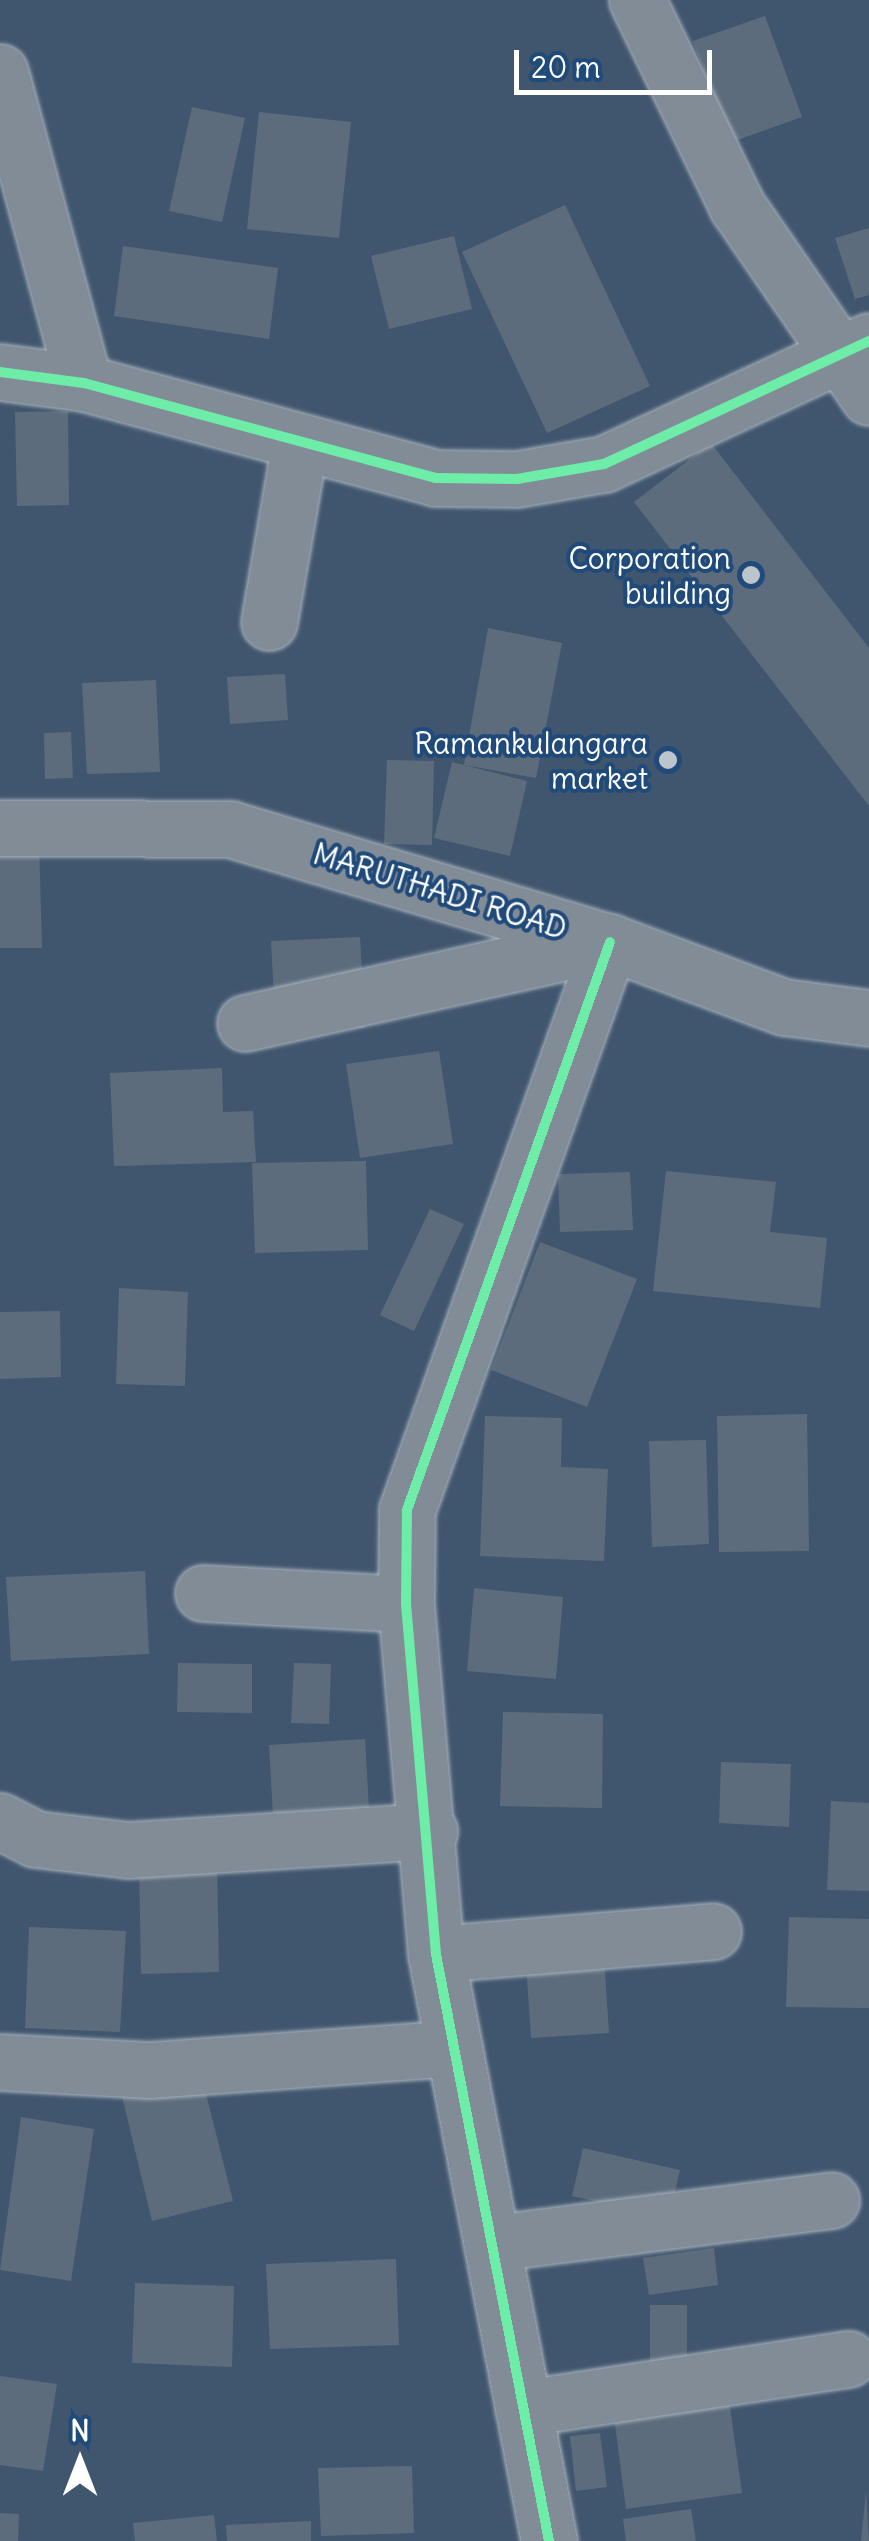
<!DOCTYPE html>
<html>
<head>
<meta charset="utf-8">
<style>
	body { margin:0 }
	#map { position:relative; width:869px; height:2541px; overflow:hidden; background:#40566e; font-family:Delius,sans-serif }
	div>[style] { position:absolute }
	.building>* { inset:0; background:#5c6c7d }
	.roads { filter:drop-shadow(0 0 2px #a9b3be) drop-shadow(0 0 2px #a9b3be) }
	.minor>* { height:55px; margin:-27.5px; padding:0 27.5px; transform-origin:27.5px; border-radius:27.5px; background:#818c97 }
	.major>* { height:55px; margin:-27.5px; padding:0 27.5px; transform-origin:27.5px; border-radius:27.5px; background:#818c97 }
	.cycleway>* { height:10px; margin:-5px; padding:0 5px; transform-origin:5px; border-radius:5px; background:#6deda7 }
	.dots>* { width:28px; height:28px; translate:-50% -50%; box-sizing:border-box; border:5px solid #1f4a7a; border-radius:50% }
	span { translate:-50% -50%; white-space:nowrap; text-align:center; line-height:1.15; -webkit-text-stroke:8px #1f4a7a; paint-order:stroke }
	.poi-label { font-size:30px; color:#fff }
	.right { translate:-100% -50%; text-align:right }
	.street-label { font-size:30px; color:#fff }
	.north { position:absolute; left:30px; top:2411px; width:100px; height:100px; -webkit-text-stroke:8px #1f4a7a; paint-order:stroke; rotate:0deg; font-size:28px; font-weight:700; line-height:40px; text-align:center; color:#fff }
	.north::after { content:''; display:block; margin:auto; width:35px; height:45px; background:#fff; clip-path:polygon(50% 0,100% 100%,50% 72%,0 100%) }
	.scale { position:absolute; left:514px; top:50px; width:198px; height:45px; box-sizing:border-box; border:5px solid #fff; border-top:0; padding-left:12px; font-size:30px; line-height:35px; white-space:nowrap; color:#fff; -webkit-text-stroke:8px #1f4a7a; paint-order:stroke }
</style>
</head>
<body>
<div id="map">
	<div class="building">
		<i style="clip-path:polygon(765px 16px,802px 117px,729px 143px,693px 41px)"></i>
		<i style="clip-path:polygon(192px 107px,245px 118px,222px 222px,169px 211px)"></i>
		<i style="clip-path:polygon(259px 112px,351px 122px,339px 238px,247px 229px)"></i>
		<i style="clip-path:polygon(565px 205px,650px 386px,547px 433px,462px 252px)"></i>
		<i style="clip-path:polygon(869px 228px,869px 295px,855px 299px,835px 238px)"></i>
		<i style="clip-path:polygon(454px 236px,472px 309px,389px 329px,371px 256px)"></i>
		<i style="clip-path:polygon(123px 246px,278px 268px,269px 339px,114px 316px)"></i>
		<i style="clip-path:polygon(68px 411px,69px 505px,17px 506px,15px 412px)"></i>
		<i style="clip-path:polygon(711px 443px,869px 648px,869px 806px,634px 502px)"></i>
		<i style="clip-path:polygon(488px 628px,562px 643px,536px 778px,464px 765px)"></i>
		<i style="clip-path:polygon(285px 674px,288px 720px,230px 724px,227px 677px)"></i>
		<i style="clip-path:polygon(156px 680px,160px 772px,87px 774px,82px 683px)"></i>
		<i style="clip-path:polygon(71px 732px,73px 778px,45px 779px,44px 733px)"></i>
		<i style="clip-path:polygon(387px 760px,434px 761px,432px 845px,384px 844px)"></i>
		<i style="clip-path:polygon(452px 762px,527px 781px,510px 856px,434px 838px)"></i>
		<i style="clip-path:polygon(0 841px,39px 841px,42px 948px,0 948px)"></i>
		<i style="clip-path:polygon(360px 937px,365px 1028px,276px 1034px,271px 941px)"></i>
		<i style="clip-path:polygon(439px 1051px,453px 1144px,360px 1158px,346px 1064px)"></i>
		<i style="clip-path:polygon(222px 1068px,223px 1112px,253px 1111px,256px 1162px,114px 1166px,110px 1073px)"></i>
		<i style="clip-path:polygon(366px 1161px,368px 1250px,255px 1253px,252px 1163px)"></i>
		<i style="clip-path:polygon(666px 1171px,776px 1182px,770px 1232px,827px 1238px,820px 1308px,653px 1291px)"></i>
		<i style="clip-path:polygon(630px 1172px,633px 1230px,560px 1232px,558px 1174px)"></i>
		<i style="clip-path:polygon(430px 1209px,464px 1224px,414px 1331px,380px 1315px)"></i>
		<i style="clip-path:polygon(540px 1242px,637px 1279px,587px 1407px,491px 1370px)"></i>
		<i style="clip-path:polygon(119px 1288px,188px 1292px,185px 1386px,116px 1384px)"></i>
		<i style="clip-path:polygon(60px 1311px,61px 1377px,0 1379px,0 1312px)"></i>
		<i style="clip-path:polygon(807px 1414px,809px 1551px,719px 1552px,717px 1416px)"></i>
		<i style="clip-path:polygon(485px 1416px,562px 1418px,561px 1467px,608px 1469px,604px 1561px,480px 1556px)"></i>
		<i style="clip-path:polygon(706px 1440px,709px 1544px,652px 1547px,649px 1441px)"></i>
		<i style="clip-path:polygon(145px 1571px,149px 1654px,11px 1661px,6px 1577px)"></i>
		<i style="clip-path:polygon(474px 1588px,563px 1597px,556px 1679px,467px 1671px)"></i>
		<i style="clip-path:polygon(178px 1663px,252px 1664px,252px 1713px,177px 1712px)"></i>
		<i style="clip-path:polygon(294px 1663px,331px 1664px,329px 1724px,291px 1723px)"></i>
		<i style="clip-path:polygon(503px 1712px,603px 1714px,602px 1808px,500px 1806px)"></i>
		<i style="clip-path:polygon(365px 1739px,370px 1827px,274px 1833px,269px 1745px)"></i>
		<i style="clip-path:polygon(721px 1762px,791px 1764px,789px 1827px,719px 1823px)"></i>
		<i style="clip-path:polygon(831px 1801px,869px 1803px,869px 1891px,827px 1890px)"></i>
		<i style="clip-path:polygon(217px 1860px,219px 1972px,141px 1974px,139px 1861px)"></i>
		<i style="clip-path:polygon(789px 1917px,869px 1919px,869px 2008px,786px 2007px)"></i>
		<i style="clip-path:polygon(29px 1927px,126px 1931px,120px 2032px,25px 2028px)"></i>
		<i style="clip-path:polygon(604px 1958px,609px 2033px,531px 2038px,526px 1963px)"></i>
		<i style="clip-path:polygon(201px 2074px,233px 2201px,152px 2221px,121px 2092px)"></i>
		<i style="clip-path:polygon(21px 2117px,94px 2129px,71px 2281px,0 2270px)"></i>
		<i style="clip-path:polygon(583px 2148px,680px 2170px,669px 2218px,572px 2196px)"></i>
		<i style="clip-path:polygon(714px 2248px,718px 2285px,649px 2295px,643px 2258px)"></i>
		<i style="clip-path:polygon(396px 2259px,399px 2345px,270px 2349px,266px 2264px)"></i>
		<i style="clip-path:polygon(135px 2283px,234px 2286px,232px 2367px,132px 2363px)"></i>
		<i style="clip-path:polygon(650px 2305px,687px 2305px,687px 2378px,650px 2378px)"></i>
		<i style="clip-path:polygon(0 2376px,57px 2384px,43px 2471px,0 2465px)"></i>
		<i style="clip-path:polygon(728px 2393px,742px 2493px,626px 2509px,613px 2409px)"></i>
		<i style="clip-path:polygon(600px 2433px,607px 2487px,576px 2491px,570px 2436px)"></i>
		<i style="clip-path:polygon(412px 2466px,414px 2533px,321px 2536px,318px 2468px)"></i>
		<i style="clip-path:polygon(866px 2492px,869px 2541px,861px 2541px)"></i>
		<i style="clip-path:polygon(691px 2509px,696px 2541px,626px 2541px,623px 2519px)"></i>
		<i style="clip-path:polygon(0 2513px,19px 2514px,18px 2541px,0 2541px)"></i>
		<i style="clip-path:polygon(214px 2515px,217px 2541px,135px 2541px,133px 2523px)"></i>
		<i style="clip-path:polygon(311px 2521px,311px 2541px,227px 2541px,226px 2525px)"></i>
	</div>
	<div class="roads">
		<div class="minor">
			<i style="left:0;top:72px;width:322px;rotate:74.9deg"></i>
			<i style="left:0;top:372px;width:85px;rotate:7.5deg"></i>
			<i style="left:84px;top:383px;width:364px;rotate:15.1deg"></i>
			<i style="left:435px;top:478px;width:82px;rotate:0.7deg"></i>
			<i style="left:517px;top:479px;width:88px;rotate:-9.8deg"></i>
			<i style="left:604px;top:464px;width:292px;rotate:-24.9deg"></i>
			<i style="left:269px;top:622px;width:182px;rotate:-80.2deg"></i>
			<i style="left:245px;top:1023px;width:374px;rotate:-12.5deg"></i>
			<i style="left:203px;top:1593px;width:203px;rotate:3.1deg"></i>
			<i style="left:0;top:1821px;width:39px;rotate:27deg"></i>
			<i style="left:35px;top:1839px;width:94px;rotate:6.7deg"></i>
			<i style="left:128px;top:1850px;width:302px;rotate:-3.6deg"></i>
			<i style="left:436px;top:1954px;width:278px;rotate:-4.7deg"></i>
			<i style="left:0;top:2062px;width:149px;rotate:3.1deg"></i>
			<i style="left:149px;top:2070px;width:306px;rotate:-4.1deg"></i>
			<i style="left:492px;top:2243px;width:342px;rotate:-7.2deg"></i>
			<i style="left:523px;top:2408px;width:329px;rotate:-8.6deg"></i>
			<i style="left:549px;top:2541px;width:598px;rotate:-100.9deg"></i>
			<i style="left:436px;top:1954px;width:351px;rotate:-94.9deg"></i>
			<i style="left:406px;top:1604px;width:94px;rotate:-89.4deg"></i>
			<i style="left:407px;top:1510px;width:603px;rotate:-70.33deg"></i>
		</div>
		<div class="major">
			<i style="left:637px;top:0;width:229px;rotate:64.1deg"></i>
			<i style="left:737px;top:206px;width:232px;rotate:55.4deg"></i>
			<i style="left:0;top:828px;width:230px;rotate:0.2deg"></i>
			<i style="left:230px;top:829px;width:396px;rotate:16.6deg"></i>
			<i style="left:610px;top:942px;width:186px;rotate:20.5deg"></i>
			<i style="left:784px;top:1007px;width:86px;rotate:7.4deg"></i>
		</div>
	</div>
	<div class="cycleway">
		<i style="left:0;top:372px;width:85px;rotate:7.5deg"></i>
		<i style="left:84px;top:383px;width:364px;rotate:15.1deg"></i>
		<i style="left:435px;top:478px;width:82px;rotate:0.7deg"></i>
		<i style="left:517px;top:479px;width:88px;rotate:-9.8deg"></i>
		<i style="left:604px;top:464px;width:292px;rotate:-24.9deg"></i>
		<i style="left:549px;top:2541px;width:598px;rotate:-100.9deg"></i>
		<i style="left:436px;top:1954px;width:351px;rotate:-94.9deg"></i>
		<i style="left:406px;top:1604px;width:94px;rotate:-89.4deg"></i>
		<i style="left:407px;top:1510px;width:603px;rotate:-70.33deg"></i>
	</div>
	<div class="dots">
		<i style="left:751px;top:575px;background:#bcc4cc"></i>
		<i style="left:668px;top:760px;background:#bcc4cc"></i>
	</div>
	<div class="poi-label">
		<span class="right" style="left:731px;top:575px">Corporation<br>building</span>
		<span class="right" style="left:648px;top:760px">Ramankulangara<br>market</span>
	</div>
	<div class="street-label">
		<span style="left:440px;top:891px;rotate:17deg">MARUTHADI ROAD</span>
	</div>
	<div class="north">N</div>
	<div class="scale">20 m</div>
</div>
</body>
</html>
